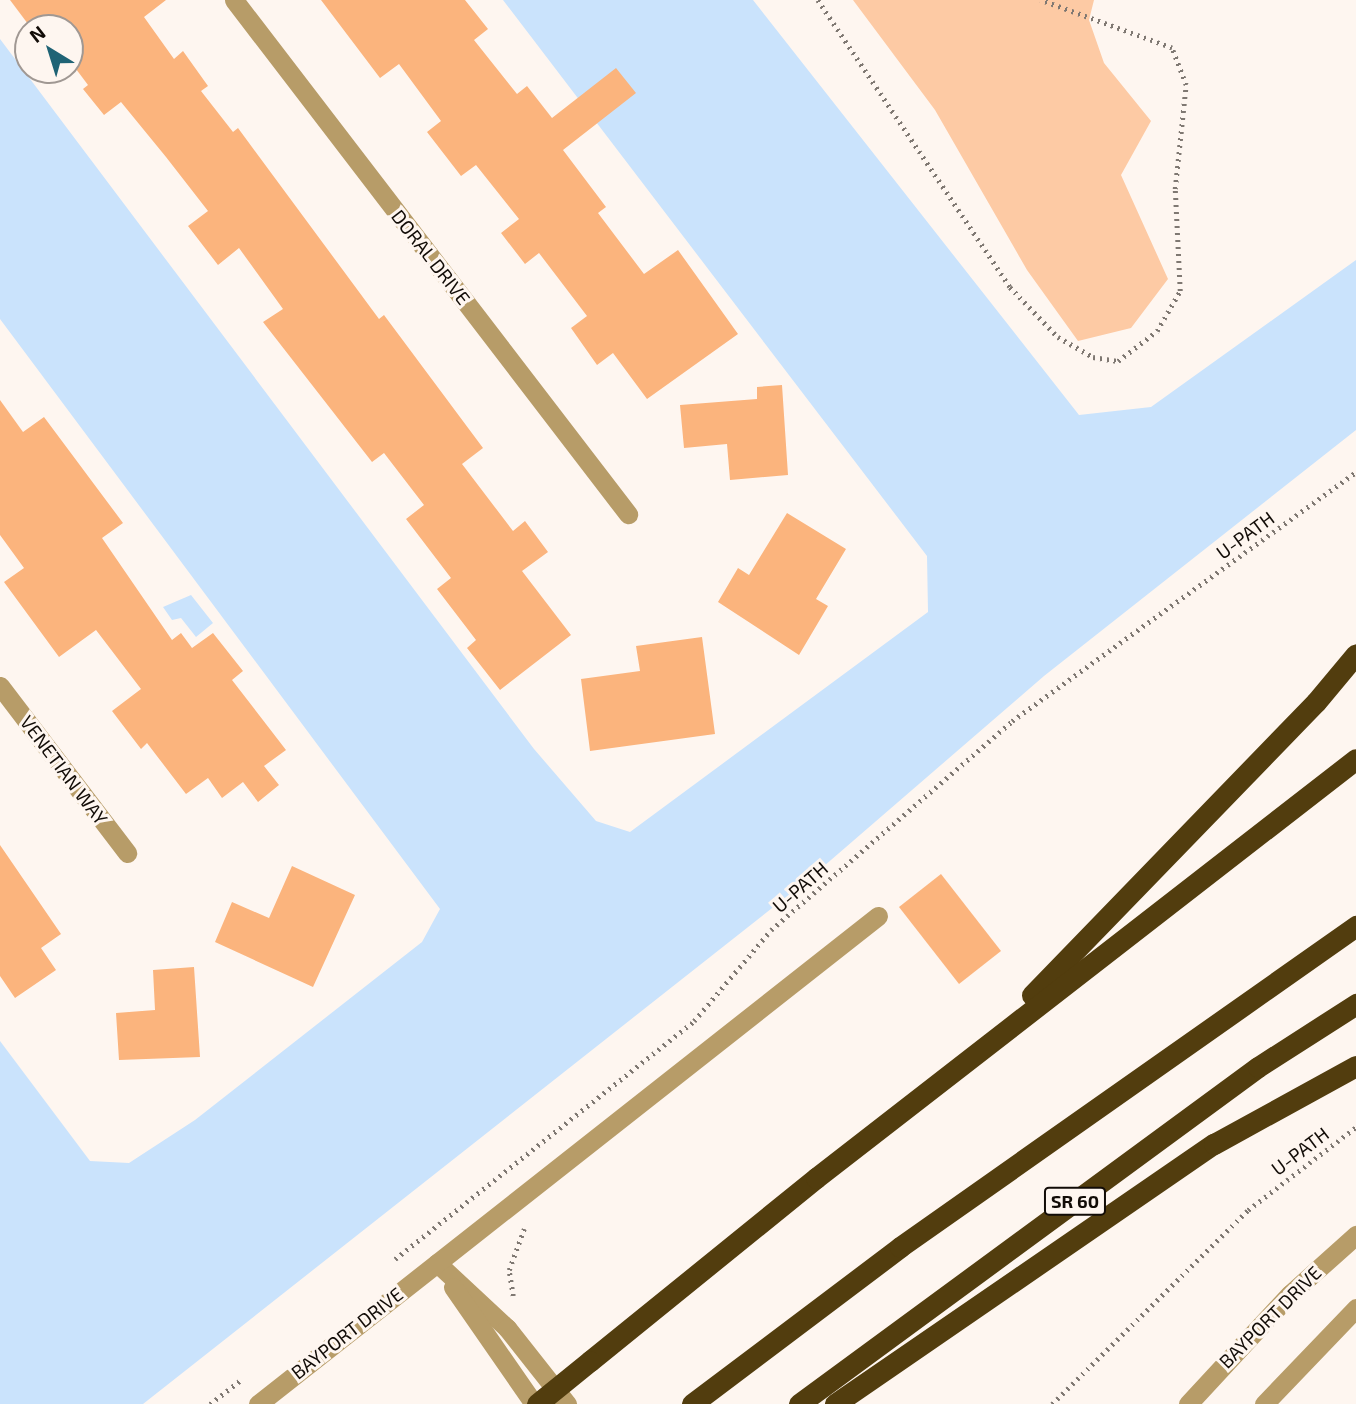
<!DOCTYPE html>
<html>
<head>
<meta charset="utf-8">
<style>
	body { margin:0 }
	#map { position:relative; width:1356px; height:1404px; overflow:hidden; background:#fef6f0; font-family:"Exo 2",sans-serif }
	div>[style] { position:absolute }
	.green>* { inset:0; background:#fdcaa4 }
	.water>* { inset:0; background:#cae3fc }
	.building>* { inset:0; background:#fbb47d }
	.path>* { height:4.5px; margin-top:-2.25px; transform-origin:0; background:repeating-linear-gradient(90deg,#7f7872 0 2px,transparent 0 7px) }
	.minor>* { height:19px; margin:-9.5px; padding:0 9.5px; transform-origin:9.5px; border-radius:9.5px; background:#b79c68 }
	.motorway>* { height:21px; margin:-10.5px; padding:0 10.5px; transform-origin:10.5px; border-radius:10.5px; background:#523d0e }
	.motorway-bridge>* { height:21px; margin:-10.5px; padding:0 10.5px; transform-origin:10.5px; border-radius:10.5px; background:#523d0e }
	span { translate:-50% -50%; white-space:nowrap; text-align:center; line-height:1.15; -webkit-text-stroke:6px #fef6f0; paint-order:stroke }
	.shield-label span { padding:2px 5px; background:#fef6f0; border:2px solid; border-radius:5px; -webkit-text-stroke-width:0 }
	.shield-label { font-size:18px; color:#120c07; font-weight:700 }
	.street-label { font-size:19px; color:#120c07 }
	.north { position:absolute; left:14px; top:14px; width:70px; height:70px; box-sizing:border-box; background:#fef6f0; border:2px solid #a09893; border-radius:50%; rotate:322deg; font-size:19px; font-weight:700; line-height:28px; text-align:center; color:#120c07 }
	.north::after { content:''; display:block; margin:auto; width:24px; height:32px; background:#1f6375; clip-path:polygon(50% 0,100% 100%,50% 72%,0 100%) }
</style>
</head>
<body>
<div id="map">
	<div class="green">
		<i style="clip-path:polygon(853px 0,1094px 0,1089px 20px,1104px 63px,1151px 121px,1121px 175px,1168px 279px,1131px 328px,1078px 341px,1027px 270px,935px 110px)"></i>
	</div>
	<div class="water">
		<i style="clip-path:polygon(503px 0,753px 0,1079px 415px,1151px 407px,1356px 260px,1356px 430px,1044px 676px,809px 879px,143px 1404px,0 1404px,0 1041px,90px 1161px,129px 1163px,195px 1120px,422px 942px,440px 909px,0 319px,0 39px,534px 749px,596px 821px,630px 832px,928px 612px,927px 556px)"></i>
		<i style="clip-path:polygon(191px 595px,213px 623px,196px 637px,181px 618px,172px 620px,163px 607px)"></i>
	</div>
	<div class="building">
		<i style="clip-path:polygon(10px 0,166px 0,144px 17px,174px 59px,183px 51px,208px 86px,201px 91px,233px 132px,238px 128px,379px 319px,384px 315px,483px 448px,462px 464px,513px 531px,525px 521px,548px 552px,522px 571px,571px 635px,500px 690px,467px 648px,476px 640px,437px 589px,451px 578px,406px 519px,424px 505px,384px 453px,372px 462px,263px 322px,283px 309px,239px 248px,218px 265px,188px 226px,208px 211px,166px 157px,121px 102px,104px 115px,83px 89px,88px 85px,70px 61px,70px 28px,31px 28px)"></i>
		<i style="clip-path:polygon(321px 0,465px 0,488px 29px,474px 40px,517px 94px,527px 86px,552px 118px,616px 68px,636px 93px,563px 150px,606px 207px,598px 213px,644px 274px,678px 250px,738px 334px,647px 399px,613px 353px,597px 365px,571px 328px,587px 316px,539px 253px,525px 264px,501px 233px,519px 219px,476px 165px,461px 176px,427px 132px,441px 121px,399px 64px,380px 78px)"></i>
		<i style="clip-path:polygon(782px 385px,788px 475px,730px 480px,727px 444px,684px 448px,680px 405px,757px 399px,757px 387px)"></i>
		<i style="clip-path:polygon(0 400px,23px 432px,44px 417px,123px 523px,102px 538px,172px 640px,181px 633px,192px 648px,213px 633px,243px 671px,232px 680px,286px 750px,264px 766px,279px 785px,258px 802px,243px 782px,222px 798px,208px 778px,186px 794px,147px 743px,141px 749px,112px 711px,141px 689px,96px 630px,59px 657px,4px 582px,24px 568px,0 535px)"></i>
		<i style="clip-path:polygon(787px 513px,846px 549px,816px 599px,828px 606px,799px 655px,718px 602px,738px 568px,749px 575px)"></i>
		<i style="clip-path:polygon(702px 637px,715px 734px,590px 751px,581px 679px,640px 671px,636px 646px)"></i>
		<i style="clip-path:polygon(0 845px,61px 934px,41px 948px,56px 970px,15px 998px,0 976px)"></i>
		<i style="clip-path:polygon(292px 866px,355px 895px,313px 987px,215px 942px,232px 902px,269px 918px)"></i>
		<i style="clip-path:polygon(941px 874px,1001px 951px,959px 984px,899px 907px)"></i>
		<i style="clip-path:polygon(194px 967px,200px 1057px,119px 1060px,116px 1013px,155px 1010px,153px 970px)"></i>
	</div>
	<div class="path">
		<i style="left:818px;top:0;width:345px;rotate:56.2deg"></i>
		<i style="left:1010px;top:287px;width:69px;rotate:46.2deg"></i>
		<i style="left:1058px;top:337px;width:40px;rotate:29.7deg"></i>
		<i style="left:1093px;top:357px;width:25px;rotate:9deg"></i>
		<i style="left:1118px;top:361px;width:49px;rotate:-37.6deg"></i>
		<i style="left:1157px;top:331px;width:46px;rotate:-60.1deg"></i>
		<i style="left:1180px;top:291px;width:102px;rotate:-92.8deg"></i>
		<i style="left:1175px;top:189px;width:105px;rotate:-84deg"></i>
		<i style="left:1186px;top:85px;width:40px;rotate:-111deg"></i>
		<i style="left:1172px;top:48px;width:140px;rotate:-160deg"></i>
		<i style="left:395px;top:1259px;width:382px;rotate:-38.5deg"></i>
		<i style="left:694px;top:1021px;width:119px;rotate:-49.8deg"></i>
		<i style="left:771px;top:930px;width:319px;rotate:-40.9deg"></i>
		<i style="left:1012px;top:721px;width:425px;rotate:-35.9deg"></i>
		<i style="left:513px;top:1296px;width:26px;rotate:-99deg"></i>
		<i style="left:509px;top:1270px;width:44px;rotate:-69.9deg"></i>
		<i style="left:210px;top:1404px;width:41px;rotate:-38deg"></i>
		<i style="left:1052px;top:1404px;width:276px;rotate:-44.7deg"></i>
		<i style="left:1248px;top:1210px;width:136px;rotate:-37.5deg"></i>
	</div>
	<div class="minor">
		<i style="left:234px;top:0;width:648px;rotate:52.53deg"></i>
		<i style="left:0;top:686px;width:210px;rotate:52.7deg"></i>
		<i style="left:437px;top:1263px;width:96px;rotate:42.9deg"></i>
		<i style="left:507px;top:1328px;width:97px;rotate:51.7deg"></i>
		<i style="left:453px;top:1287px;width:142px;rotate:55.3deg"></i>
		<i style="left:258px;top:1404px;width:789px;rotate:-38.21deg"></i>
		<i style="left:1188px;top:1404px;width:150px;rotate:-47.2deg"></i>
		<i style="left:1290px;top:1294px;width:89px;rotate:-41.8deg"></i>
		<i style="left:1264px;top:1404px;width:133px;rotate:-46.2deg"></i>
	</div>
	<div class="motorway">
		<i style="left:1032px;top:995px;width:408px;rotate:-45.9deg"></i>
		<i style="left:1316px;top:702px;width:62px;rotate:-50.2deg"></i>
		<i style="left:590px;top:1361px;width:291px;rotate:-39deg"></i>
		<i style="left:816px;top:1178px;width:683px;rotate:-37.81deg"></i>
		<i style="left:692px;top:1404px;width:261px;rotate:-37deg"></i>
		<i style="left:900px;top:1247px;width:558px;rotate:-35.14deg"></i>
		<i style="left:799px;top:1404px;width:569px;rotate:-36.29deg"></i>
		<i style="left:1258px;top:1067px;width:117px;rotate:-32.7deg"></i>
		<i style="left:835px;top:1404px;width:460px;rotate:-34.5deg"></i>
		<i style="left:1214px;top:1144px;width:162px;rotate:-28.8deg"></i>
	</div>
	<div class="motorway-bridge">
		<i style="left:537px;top:1404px;width:68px;rotate:-39.1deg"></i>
	</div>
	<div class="shield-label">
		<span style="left:1075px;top:1201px">SR 60</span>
	</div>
	<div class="street-label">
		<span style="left:431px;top:257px;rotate:52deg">DORAL DRIVE</span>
		<span style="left:1245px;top:535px;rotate:-36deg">U-PATH</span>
		<span style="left:64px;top:770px;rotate:53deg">VENETIAN WAY</span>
		<span style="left:800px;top:887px;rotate:-41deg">U-PATH</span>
		<span style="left:1300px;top:1151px;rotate:-37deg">U-PATH</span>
		<span style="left:1270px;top:1317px;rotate:-45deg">BAYPORT DRIVE</span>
		<span style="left:347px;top:1333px;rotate:-38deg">BAYPORT DRIVE</span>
	</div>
	<div class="north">N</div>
</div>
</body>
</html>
